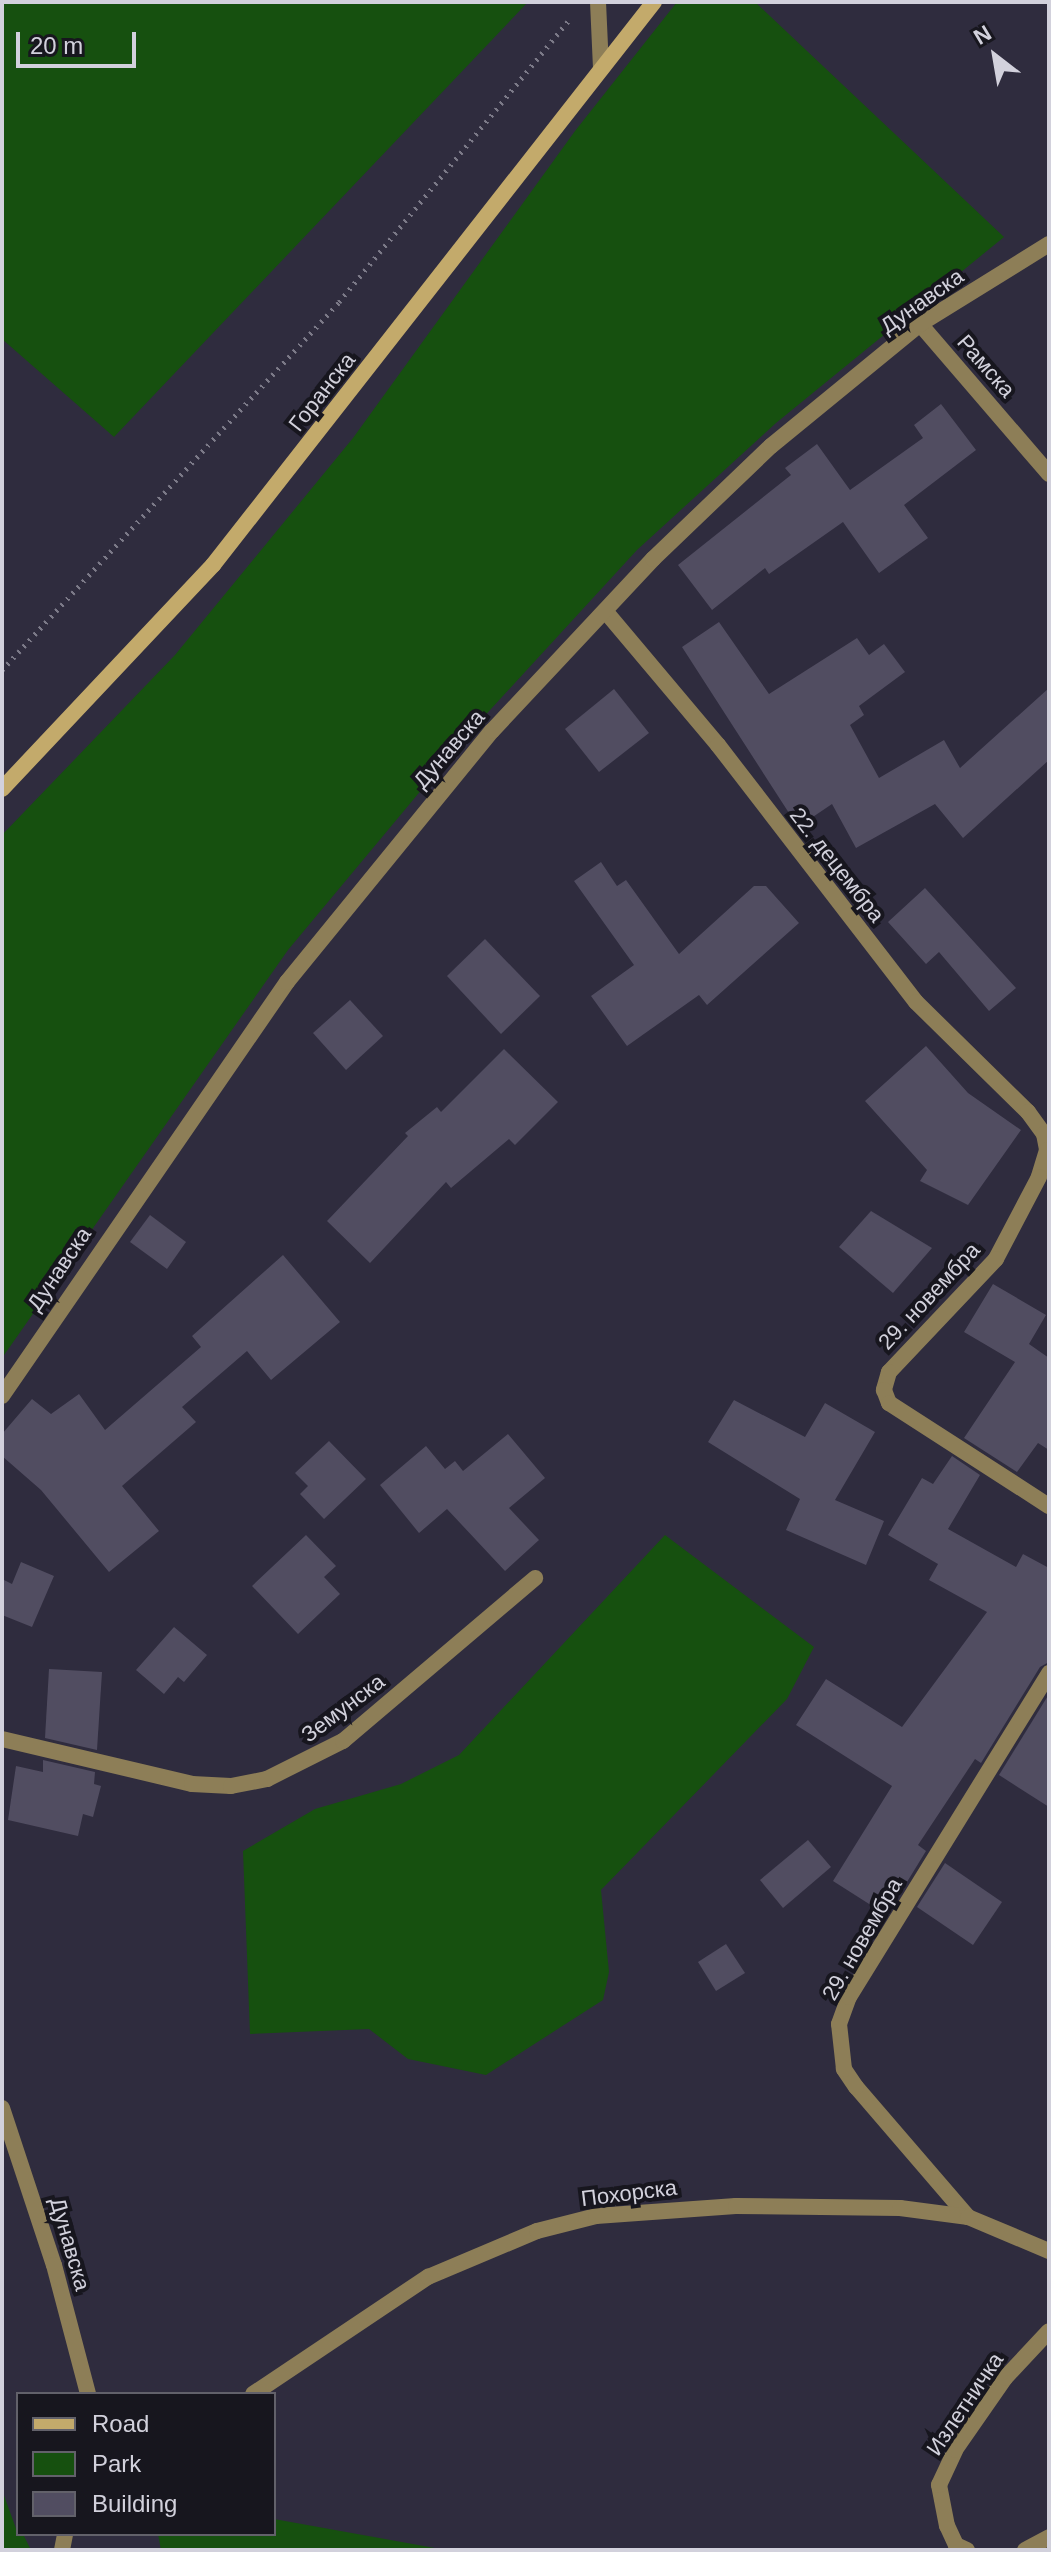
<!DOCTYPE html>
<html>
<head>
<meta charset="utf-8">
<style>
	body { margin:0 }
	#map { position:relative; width:1051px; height:2552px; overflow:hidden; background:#2f2c3e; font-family:Arial,sans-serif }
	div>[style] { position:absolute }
	.green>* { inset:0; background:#16500f }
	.building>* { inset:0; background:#514d61 }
	.path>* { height:5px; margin-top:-2.5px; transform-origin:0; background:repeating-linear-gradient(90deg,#7c7a88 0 2px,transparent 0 8px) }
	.service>* { height:16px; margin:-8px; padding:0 8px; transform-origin:8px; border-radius:8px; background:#8d7e57 }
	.minor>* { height:16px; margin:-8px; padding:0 8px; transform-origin:8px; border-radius:8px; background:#8d7e57 }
	.secondary>* { height:16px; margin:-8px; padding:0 8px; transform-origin:8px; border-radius:8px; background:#c3aa6b }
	span { translate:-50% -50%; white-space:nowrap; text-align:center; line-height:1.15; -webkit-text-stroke:8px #17161e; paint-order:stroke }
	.street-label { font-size:22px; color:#d2d1dc }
	.frame { position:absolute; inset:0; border:4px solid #d2d1dc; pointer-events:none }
	.legend { position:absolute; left:16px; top:2392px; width:260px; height:144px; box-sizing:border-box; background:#17161e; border:2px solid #62616a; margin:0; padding:10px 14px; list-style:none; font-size:24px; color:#d2d1dc }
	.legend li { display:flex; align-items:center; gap:16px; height:40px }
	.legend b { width:40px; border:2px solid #62616a }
	.north { position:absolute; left:955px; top:16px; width:80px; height:80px; -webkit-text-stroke:6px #17161e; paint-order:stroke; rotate:329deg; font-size:22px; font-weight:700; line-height:32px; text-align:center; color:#d2d1dc }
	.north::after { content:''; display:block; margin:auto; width:28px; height:36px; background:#d2d1dc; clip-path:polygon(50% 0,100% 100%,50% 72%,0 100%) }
	.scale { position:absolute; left:16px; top:32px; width:120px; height:36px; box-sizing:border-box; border:4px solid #d2d1dc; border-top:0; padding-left:10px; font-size:24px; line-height:28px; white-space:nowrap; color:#d2d1dc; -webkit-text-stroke:6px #17161e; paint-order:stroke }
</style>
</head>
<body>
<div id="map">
	<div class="green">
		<i style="clip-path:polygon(2px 2px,528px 2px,114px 437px,2px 339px)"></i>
		<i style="clip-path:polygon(677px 2px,755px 2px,1004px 237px,776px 423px,637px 550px,468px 734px,288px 950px,2px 1358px,2px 835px,175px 655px,353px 438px,575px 131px)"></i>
		<i style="clip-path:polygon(665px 1535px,814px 1647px,787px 1699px,601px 1890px,609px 1972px,603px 2000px,486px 2075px,408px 2059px,369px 2029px,250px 2034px,243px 1851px,315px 1809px,401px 1784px,459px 1755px)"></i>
		<i style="clip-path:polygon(2px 2490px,18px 2534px,23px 2534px,31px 2550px,2px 2550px)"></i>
		<i style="clip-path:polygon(274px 2519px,446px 2550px,161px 2550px,158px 2534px,274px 2534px)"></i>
	</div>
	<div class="building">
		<i style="clip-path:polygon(941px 404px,976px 450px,904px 505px,928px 538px,879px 573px,843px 522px,769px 574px,765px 568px,712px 610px,678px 565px,791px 475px,785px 468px,817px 444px,850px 490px,923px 438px,914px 425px)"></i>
		<i style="clip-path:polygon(719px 622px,769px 694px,857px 638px,869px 655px,884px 644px,905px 672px,859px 706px,864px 715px,850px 725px,879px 778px,944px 740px,960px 768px,1049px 688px,1049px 760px,963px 838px,935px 804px,856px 848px,832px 804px,798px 827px,682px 647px)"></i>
		<i style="clip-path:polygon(614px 689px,649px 733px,599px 772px,565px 729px)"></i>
		<i style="clip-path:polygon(601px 862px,617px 886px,626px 880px,679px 954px,754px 886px,766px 886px,799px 923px,707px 1005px,699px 995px,627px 1046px,591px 996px,634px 965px,574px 881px)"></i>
		<i style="clip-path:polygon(925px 888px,1016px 988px,989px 1011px,939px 952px,926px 964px,888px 922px)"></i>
		<i style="clip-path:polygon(485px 939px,540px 996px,501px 1034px,447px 976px)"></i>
		<i style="clip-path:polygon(350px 1000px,383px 1036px,346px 1070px,313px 1033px)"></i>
		<i style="clip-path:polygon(926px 1046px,968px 1093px,1021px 1130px,968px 1205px,920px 1181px,927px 1170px,865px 1101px)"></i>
		<i style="clip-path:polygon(504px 1049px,558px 1102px,515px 1145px,509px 1139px,451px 1188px,446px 1182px,370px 1263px,327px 1221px,408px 1136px,405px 1133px,437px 1107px,441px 1112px)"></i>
		<i style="clip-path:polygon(871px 1211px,932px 1248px,893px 1293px,839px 1247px)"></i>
		<i style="clip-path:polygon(150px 1215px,186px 1242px,167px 1269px,130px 1242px)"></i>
		<i style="clip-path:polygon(283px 1255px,340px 1322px,271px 1380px,247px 1351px,182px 1407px,196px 1422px,122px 1486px,159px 1531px,109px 1572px,41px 1490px,2px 1456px,2px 1434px,32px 1399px,51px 1414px,79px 1394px,105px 1430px,201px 1347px,192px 1336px)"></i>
		<i style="clip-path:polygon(993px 1284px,1046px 1315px,1029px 1344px,1049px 1358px,1049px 1450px,1038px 1443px,1017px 1472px,964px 1438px,1015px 1362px,964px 1332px)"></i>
		<i style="clip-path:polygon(734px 1400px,805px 1437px,825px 1403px,875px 1432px,835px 1500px,884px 1521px,866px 1565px,786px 1530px,800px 1499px,708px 1442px)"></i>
		<i style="clip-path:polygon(508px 1434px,545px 1478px,509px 1508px,539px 1540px,505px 1571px,447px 1509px,419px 1533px,380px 1485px,426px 1446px,445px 1469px,455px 1461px,463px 1471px)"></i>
		<i style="clip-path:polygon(329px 1441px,366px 1479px,324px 1519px,300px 1494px,308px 1486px,295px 1473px)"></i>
		<i style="clip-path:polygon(952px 1456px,980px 1475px,948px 1529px,1016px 1567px,1023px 1554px,1049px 1568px,1049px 1662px,1040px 1667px,981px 1763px,975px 1759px,918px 1845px,926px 1851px,899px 1895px,890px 1889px,877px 1909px,833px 1881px,892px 1786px,796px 1725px,826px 1679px,902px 1727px,987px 1612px,929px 1580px,938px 1564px,888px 1535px,922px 1478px,933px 1484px)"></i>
		<i style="clip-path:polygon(306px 1535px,336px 1566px,324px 1577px,340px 1594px,298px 1634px,252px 1586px)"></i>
		<i style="clip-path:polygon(21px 1562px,54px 1576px,32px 1627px,2px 1615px,2px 1579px,12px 1584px)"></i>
		<i style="clip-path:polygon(174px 1627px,207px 1655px,184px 1682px,178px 1677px,164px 1694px,136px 1670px)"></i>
		<i style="clip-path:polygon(49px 1669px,102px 1672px,97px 1750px,45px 1738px)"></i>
		<i style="clip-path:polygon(1049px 1694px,1049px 1807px,999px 1775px)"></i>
		<i style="clip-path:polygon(43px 1760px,95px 1772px,94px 1784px,101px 1786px,93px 1817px,83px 1814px,78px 1836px,8px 1820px,16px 1766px,43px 1772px)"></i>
		<i style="clip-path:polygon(808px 1840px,831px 1867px,783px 1908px,760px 1880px)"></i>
		<i style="clip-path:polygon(945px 1863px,1002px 1902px,973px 1945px,917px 1907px)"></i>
		<i style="clip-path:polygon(726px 1944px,745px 1973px,716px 1991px,698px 1962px)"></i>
	</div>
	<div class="path">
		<i style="left:2px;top:670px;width:499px;rotate:-47.5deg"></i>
		<i style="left:339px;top:302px;width:364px;rotate:-50.8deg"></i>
	</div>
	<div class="service">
		<i style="left:598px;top:2px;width:67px;rotate:87.4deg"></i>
	</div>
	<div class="minor">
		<i style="left:920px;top:324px;width:198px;rotate:49.3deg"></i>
		<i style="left:606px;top:612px;width:174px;rotate:49.9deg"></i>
		<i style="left:718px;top:745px;width:324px;rotate:52.4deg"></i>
		<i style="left:916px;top:1002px;width:157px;rotate:44.5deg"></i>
		<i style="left:1028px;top:1112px;width:27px;rotate:54deg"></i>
		<i style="left:1044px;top:1134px;width:16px;rotate:79deg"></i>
		<i style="left:1047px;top:1150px;width:28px;rotate:107deg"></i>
		<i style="left:1039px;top:1177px;width:93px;rotate:117.7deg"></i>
		<i style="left:996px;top:1259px;width:156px;rotate:133.4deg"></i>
		<i style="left:889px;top:1372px;width:19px;rotate:106deg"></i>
		<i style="left:884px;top:1390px;width:14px;rotate:69deg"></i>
		<i style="left:889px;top:1403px;width:190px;rotate:32.8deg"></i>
		<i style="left:2px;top:1396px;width:503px;rotate:-55.46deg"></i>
		<i style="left:287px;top:982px;width:324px;rotate:-50.8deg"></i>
		<i style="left:492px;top:731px;width:236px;rotate:-46.9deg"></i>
		<i style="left:653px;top:559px;width:163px;rotate:-43.8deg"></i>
		<i style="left:771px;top:446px;width:193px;rotate:-39.3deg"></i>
		<i style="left:920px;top:324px;width:152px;rotate:-31.8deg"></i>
		<i style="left:2px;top:1739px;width:195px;rotate:13.3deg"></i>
		<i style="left:192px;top:1784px;width:39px;rotate:3deg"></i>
		<i style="left:231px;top:1786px;width:37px;rotate:-11deg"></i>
		<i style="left:267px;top:1779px;width:85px;rotate:-26.6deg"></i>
		<i style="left:343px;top:1741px;width:252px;rotate:-40.3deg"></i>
		<i style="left:2px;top:2108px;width:165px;rotate:71.7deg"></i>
		<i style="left:54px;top:2265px;width:133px;rotate:75.2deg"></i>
		<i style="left:968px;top:2217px;width:172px;rotate:-130.7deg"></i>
		<i style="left:856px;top:2087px;width:22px;rotate:-124deg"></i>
		<i style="left:844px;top:2069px;width:45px;rotate:-96.3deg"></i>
		<i style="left:839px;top:2024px;width:29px;rotate:-70deg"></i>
		<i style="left:849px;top:1997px;width:381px;rotate:-58.3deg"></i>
		<i style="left:253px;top:2394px;width:211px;rotate:-33.8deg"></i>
		<i style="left:428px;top:2277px;width:118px;rotate:-22.9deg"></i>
		<i style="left:537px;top:2231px;width:61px;rotate:-14.3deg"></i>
		<i style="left:596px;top:2216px;width:140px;rotate:-4.1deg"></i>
		<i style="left:736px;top:2206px;width:164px;rotate:0.7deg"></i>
		<i style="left:900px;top:2208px;width:69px;rotate:7.5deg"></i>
		<i style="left:968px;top:2217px;width:88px;rotate:22.8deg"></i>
		<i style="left:62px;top:2550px;width:16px;rotate:-79deg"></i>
		<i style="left:967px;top:2550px;width:12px;rotate:-156deg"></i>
		<i style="left:956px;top:2545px;width:21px;rotate:-115deg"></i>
		<i style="left:947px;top:2526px;width:42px;rotate:-101deg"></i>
		<i style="left:939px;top:2485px;width:38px;rotate:-65deg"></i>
		<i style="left:955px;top:2450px;width:88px;rotate:-55.2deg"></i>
		<i style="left:1005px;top:2378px;width:64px;rotate:-46.9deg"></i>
		<i style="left:1025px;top:2550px;width:27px;rotate:-28deg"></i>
	</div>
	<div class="secondary">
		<i style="left:2px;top:789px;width:308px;rotate:-46.7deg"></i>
		<i style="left:213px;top:565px;width:715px;rotate:-51.93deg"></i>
	</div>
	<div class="street-label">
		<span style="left:922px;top:301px;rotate:-35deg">Дунавска</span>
		<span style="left:986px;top:366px;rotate:49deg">Рамска</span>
		<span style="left:322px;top:392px;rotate:-52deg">Горанска</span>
		<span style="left:449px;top:749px;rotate:-49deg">Дунавска</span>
		<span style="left:837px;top:865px;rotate:52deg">22. децембра</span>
		<span style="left:59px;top:1269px;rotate:-56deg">Дунавска</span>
		<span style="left:929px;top:1296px;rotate:-47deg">29. новембра</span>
		<span style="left:343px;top:1708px;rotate:-37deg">Земунска</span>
		<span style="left:862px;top:1939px;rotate:-60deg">29. новембра</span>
		<span style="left:629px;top:2193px;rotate:-7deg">Похорска</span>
		<span style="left:70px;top:2244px;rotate:74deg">Дунавска</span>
		<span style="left:965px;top:2404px;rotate:-56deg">Излетничка</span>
	</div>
	<div class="frame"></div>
	<ul class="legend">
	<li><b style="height:10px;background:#c3aa6b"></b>Road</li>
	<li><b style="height:22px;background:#16500f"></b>Park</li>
	<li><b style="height:22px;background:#514d61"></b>Building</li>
	</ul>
	<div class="north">N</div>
	<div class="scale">20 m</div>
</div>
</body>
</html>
